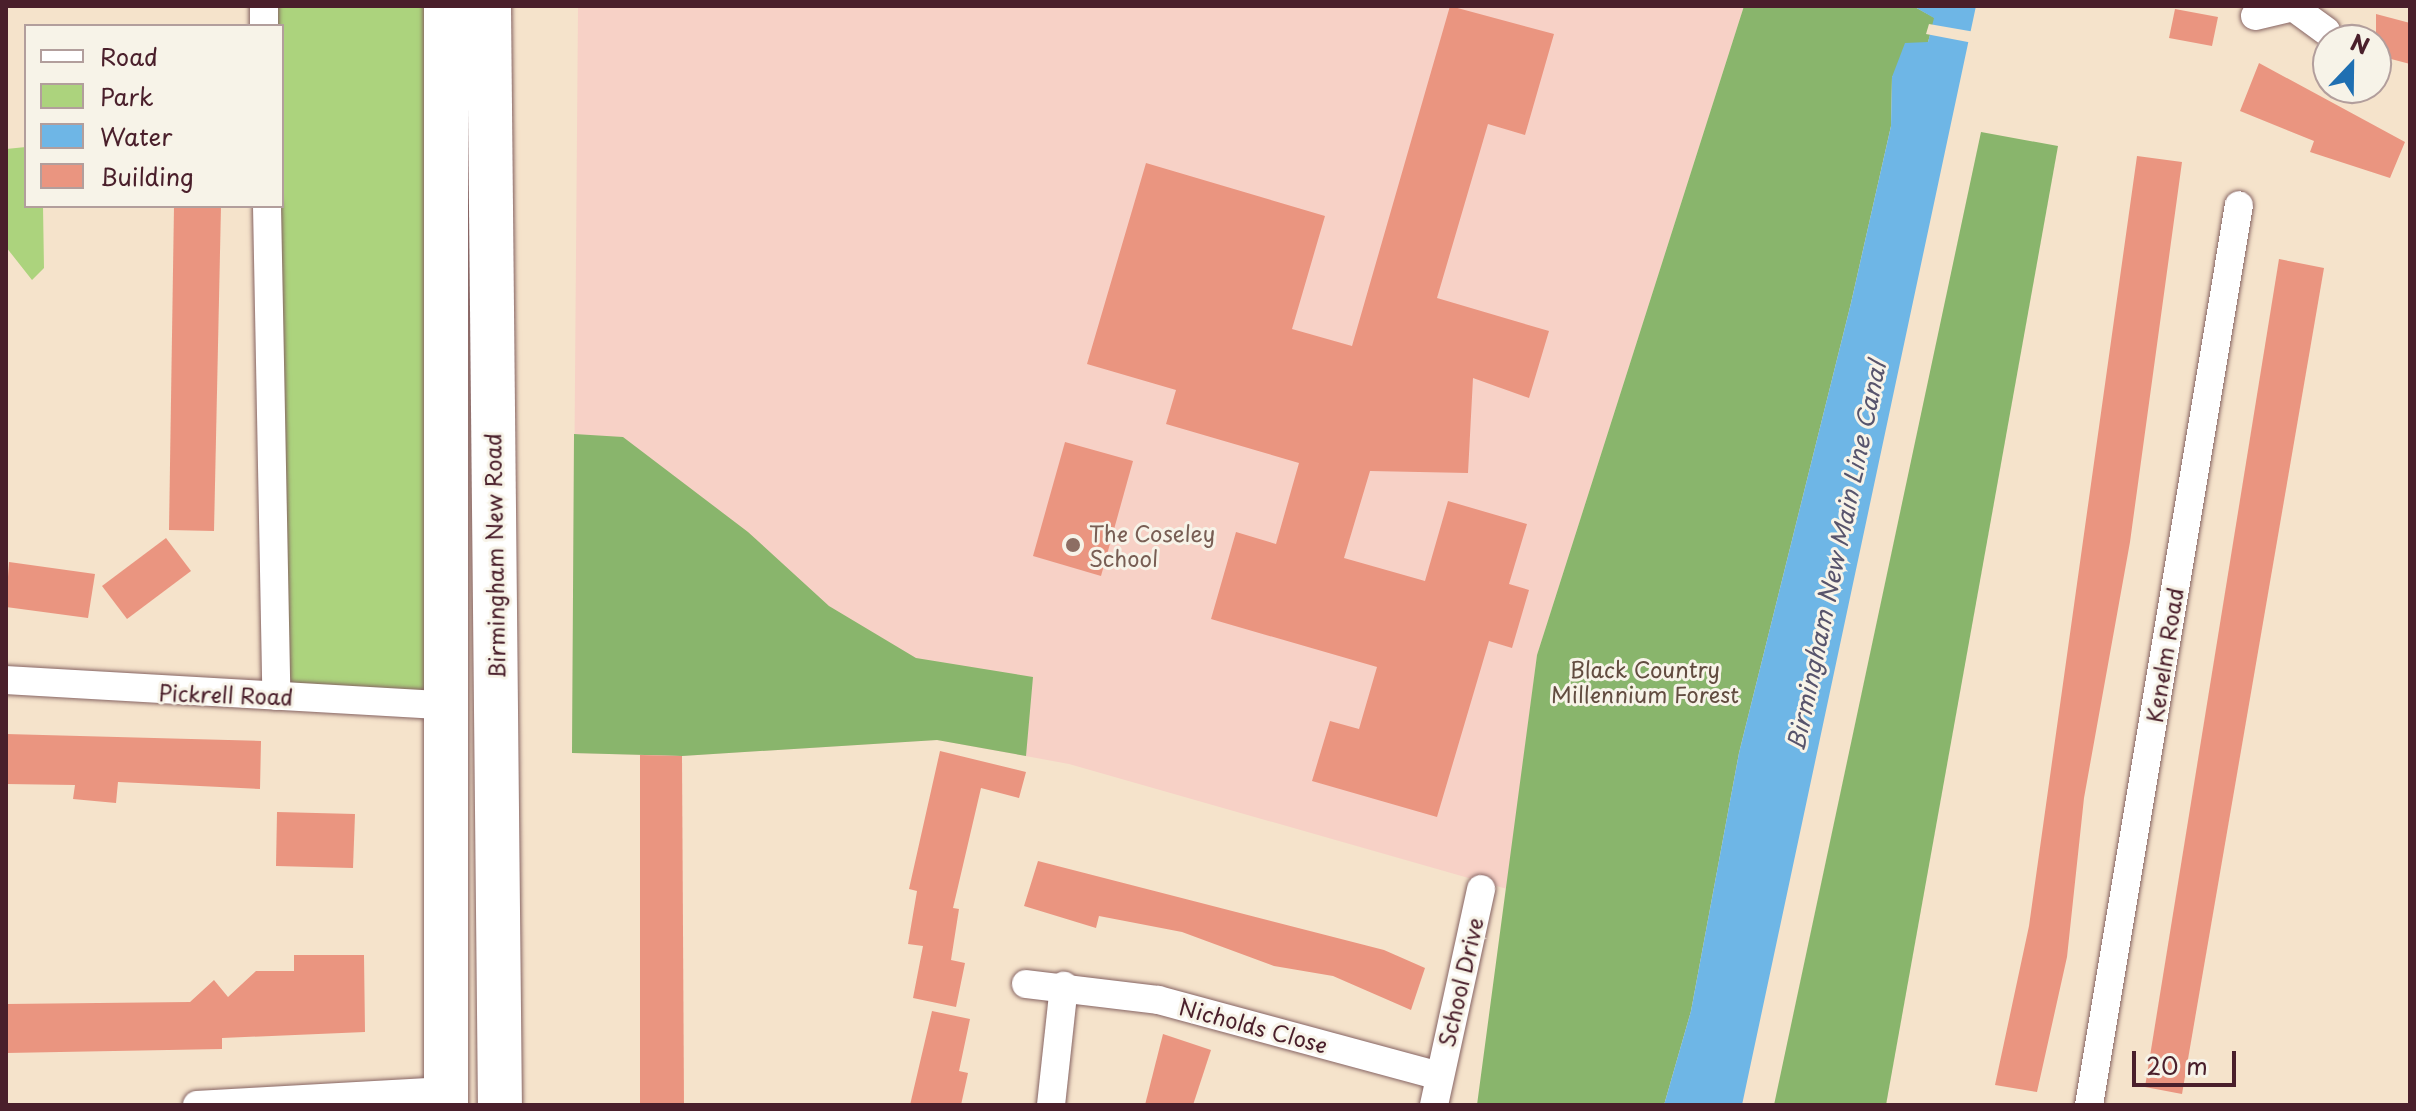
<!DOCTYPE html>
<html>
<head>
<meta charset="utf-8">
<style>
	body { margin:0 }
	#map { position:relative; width:2416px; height:1111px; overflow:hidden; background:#f5e3cb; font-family:"Playpen Sans",sans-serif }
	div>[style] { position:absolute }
	.built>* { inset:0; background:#f7d1c6 }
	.green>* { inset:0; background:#acd37d }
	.forest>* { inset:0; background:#89b56c }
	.water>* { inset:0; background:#6eb6e6 }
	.pier>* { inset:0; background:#f5e3cb }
	.building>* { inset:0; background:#ea9580 }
	.roads { filter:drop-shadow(0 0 2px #866463) drop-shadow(0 0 2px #866463) }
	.minor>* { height:28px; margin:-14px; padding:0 14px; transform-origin:14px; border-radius:14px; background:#fff }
	.trunk>* { height:44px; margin:-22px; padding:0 22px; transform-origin:22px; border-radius:22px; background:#fff }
	.dots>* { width:22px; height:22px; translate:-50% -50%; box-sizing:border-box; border:4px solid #f7f3e8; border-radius:50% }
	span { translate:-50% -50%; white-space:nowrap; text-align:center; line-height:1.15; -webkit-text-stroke:6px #f7f3e8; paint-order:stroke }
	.education-label { font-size:22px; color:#785e54 }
	.left { translate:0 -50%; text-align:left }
	.street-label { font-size:22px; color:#4a1f2b }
	.park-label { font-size:22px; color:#624c40 }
	.water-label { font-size:24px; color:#57546c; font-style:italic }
	.frame { position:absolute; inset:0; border:8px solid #4a1f2b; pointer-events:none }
	.legend { position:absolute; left:24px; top:24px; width:260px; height:184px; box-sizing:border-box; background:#f7f3e8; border:2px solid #b29e9c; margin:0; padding:10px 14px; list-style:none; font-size:24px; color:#4a1f2b }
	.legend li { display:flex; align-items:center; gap:16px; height:40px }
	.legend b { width:40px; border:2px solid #b29e9c }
	.north { position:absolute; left:2312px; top:24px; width:80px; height:80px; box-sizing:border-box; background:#f7f3e8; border:2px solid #b29e9c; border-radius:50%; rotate:22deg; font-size:22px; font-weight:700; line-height:32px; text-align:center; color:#4a1f2b }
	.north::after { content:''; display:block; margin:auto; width:28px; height:36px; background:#1f6fb2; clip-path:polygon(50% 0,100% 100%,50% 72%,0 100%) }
	.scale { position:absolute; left:2132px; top:1051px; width:104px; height:36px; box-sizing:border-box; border:4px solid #4a1f2b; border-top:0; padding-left:10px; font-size:24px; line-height:28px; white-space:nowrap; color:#4a1f2b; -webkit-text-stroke:6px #f7f3e8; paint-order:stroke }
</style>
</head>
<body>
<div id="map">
	<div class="built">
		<i style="clip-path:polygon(578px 6px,1744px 6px,1537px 655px,1507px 889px,1069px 764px,937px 740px,682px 756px,572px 753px)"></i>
	</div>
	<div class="green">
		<i style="clip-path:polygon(264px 6px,434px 6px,446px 705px,276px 696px,267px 206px,282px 206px,282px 26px,264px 26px)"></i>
		<i style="clip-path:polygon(26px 147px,26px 206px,43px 206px,44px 268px,32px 280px,6px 247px,6px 149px)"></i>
	</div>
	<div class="forest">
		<i style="clip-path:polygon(1744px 6px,1913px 6px,1935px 18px,1928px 42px,1892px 77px,1891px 126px,1851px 303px,1739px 753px,1691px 1011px,1664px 1105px,1477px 1105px,1537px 655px)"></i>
		<i style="clip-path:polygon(1981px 132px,2058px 146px,1886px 1105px,1774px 1105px)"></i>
		<i style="clip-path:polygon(574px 434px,623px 437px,748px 532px,829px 606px,916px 658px,1033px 677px,1026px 756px,937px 740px,682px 756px,572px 753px)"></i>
	</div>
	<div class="water">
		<i style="clip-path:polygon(1913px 6px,1976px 6px,1742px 1105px,1664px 1105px,1691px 1011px,1739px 753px,1851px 303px,1891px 126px,1892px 77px,1905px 43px,1928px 42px,1934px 18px)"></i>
	</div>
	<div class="pier">
		<i style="clip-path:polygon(1929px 24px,1975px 32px,1973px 43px,1926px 34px)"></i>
	</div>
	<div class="building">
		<i style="clip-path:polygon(1450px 6px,1554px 34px,1525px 135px,1488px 124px,1437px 298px,1549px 331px,1529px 398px,1473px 378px,1468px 473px,1370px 471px,1344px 558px,1425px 581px,1448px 501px,1527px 524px,1509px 584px,1529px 590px,1512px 648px,1489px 641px,1437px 817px,1312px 781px,1330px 721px,1359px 729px,1377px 667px,1211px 619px,1236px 532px,1276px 544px,1299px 463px,1166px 424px,1176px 390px,1087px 364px,1146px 163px,1325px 216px,1292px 329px,1352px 346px)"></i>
		<i style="clip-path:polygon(2175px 9px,2218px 17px,2212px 46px,2169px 38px)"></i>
		<i style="clip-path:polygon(2376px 14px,2410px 23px,2410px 64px,2376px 55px)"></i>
		<i style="clip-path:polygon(2259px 63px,2405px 142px,2390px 178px,2310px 152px,2314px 141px,2240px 111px)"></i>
		<i style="clip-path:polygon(2137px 156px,2182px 162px,2130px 542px,2084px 798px,2067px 957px,2037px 1092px,1995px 1085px,2029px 926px)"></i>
		<i style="clip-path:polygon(174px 206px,221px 206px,214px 531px,169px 530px)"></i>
		<i style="clip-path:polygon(2279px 259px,2324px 268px,2182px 1094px,2145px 1087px)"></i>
		<i style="clip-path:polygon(1065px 442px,1133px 461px,1101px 576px,1033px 556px)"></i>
		<i style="clip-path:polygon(166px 538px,191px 571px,127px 619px,102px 586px)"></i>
		<i style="clip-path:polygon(9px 562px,95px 574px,88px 618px,6px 607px)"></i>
		<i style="clip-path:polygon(6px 734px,261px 741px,260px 789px,118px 782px,116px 803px,73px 799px,75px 785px,6px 784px)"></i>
		<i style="clip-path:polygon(940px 751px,1026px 772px,1019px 798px,981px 788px,953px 908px,959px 909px,951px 960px,965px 963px,956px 1007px,913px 998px,923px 946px,908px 944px,917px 891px,909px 889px)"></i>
		<i style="clip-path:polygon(640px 755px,682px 756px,684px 1105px,640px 1105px)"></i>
		<i style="clip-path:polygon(277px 812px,355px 814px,353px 868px,276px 866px)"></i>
		<i style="clip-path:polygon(1038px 861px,1384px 950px,1425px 968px,1411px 1010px,1333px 976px,1274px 966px,1182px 932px,1099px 916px,1096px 928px,1024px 906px)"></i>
		<i style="clip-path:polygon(294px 955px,364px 955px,365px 1032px,222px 1038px,222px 1049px,6px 1053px,6px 1004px,190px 1002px,214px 980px,228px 997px,256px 971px,294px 971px)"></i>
		<i style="clip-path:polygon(932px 1011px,970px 1019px,959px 1071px,968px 1073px,961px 1105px,910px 1105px)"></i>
		<i style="clip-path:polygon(1163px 1034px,1211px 1050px,1193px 1105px,1145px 1105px)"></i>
	</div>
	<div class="roads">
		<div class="minor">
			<i style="left:264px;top:6px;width:20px;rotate:90deg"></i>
			<i style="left:2255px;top:16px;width:39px;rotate:-13deg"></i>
			<i style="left:2293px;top:7px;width:41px;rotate:36deg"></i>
			<i style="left:267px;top:206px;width:490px;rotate:88.9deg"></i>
			<i style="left:6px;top:680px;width:441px;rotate:3.3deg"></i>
			<i style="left:1026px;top:984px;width:133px;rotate:6.9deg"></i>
			<i style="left:1158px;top:1000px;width:291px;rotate:15.1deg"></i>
			<i style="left:197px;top:1105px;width:249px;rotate:-3.2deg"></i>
			<i style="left:1051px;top:1105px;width:120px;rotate:-83.8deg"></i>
			<i style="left:1434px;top:1105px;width:221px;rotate:-77.7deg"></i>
			<i style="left:2089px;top:1105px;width:912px;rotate:-80.54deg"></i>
		</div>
		<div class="trunk">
			<i style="left:446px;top:6px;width:1099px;rotate:90deg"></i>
			<i style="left:489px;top:6px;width:1099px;rotate:89.43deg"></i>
		</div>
	</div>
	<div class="dots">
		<i style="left:1073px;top:545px;background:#8d6e63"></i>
	</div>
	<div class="education-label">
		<span class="left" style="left:1089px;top:545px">The Coseley<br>School</span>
	</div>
	<div class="street-label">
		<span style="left:494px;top:556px;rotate:-91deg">Birmingham New Road</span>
		<span style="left:2164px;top:655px;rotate:-81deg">Kenelm Road</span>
		<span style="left:226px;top:694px;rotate:2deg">Pickrell Road</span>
		<span style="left:1460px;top:982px;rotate:-77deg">School Drive</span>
		<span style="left:1253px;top:1025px;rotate:15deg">Nicholds Close</span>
	</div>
	<div class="park-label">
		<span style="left:1645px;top:681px">Black Country<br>Millennium Forest</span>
	</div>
	<div class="water-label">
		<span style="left:1836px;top:556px;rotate:-78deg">Birmingham New Main Line Canal</span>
	</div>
	<div class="frame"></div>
	<ul class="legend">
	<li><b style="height:10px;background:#fff"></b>Road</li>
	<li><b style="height:22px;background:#acd37d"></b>Park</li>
	<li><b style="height:22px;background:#6eb6e6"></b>Water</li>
	<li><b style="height:22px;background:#ea9580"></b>Building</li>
	</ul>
	<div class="north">N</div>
	<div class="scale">20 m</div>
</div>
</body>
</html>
